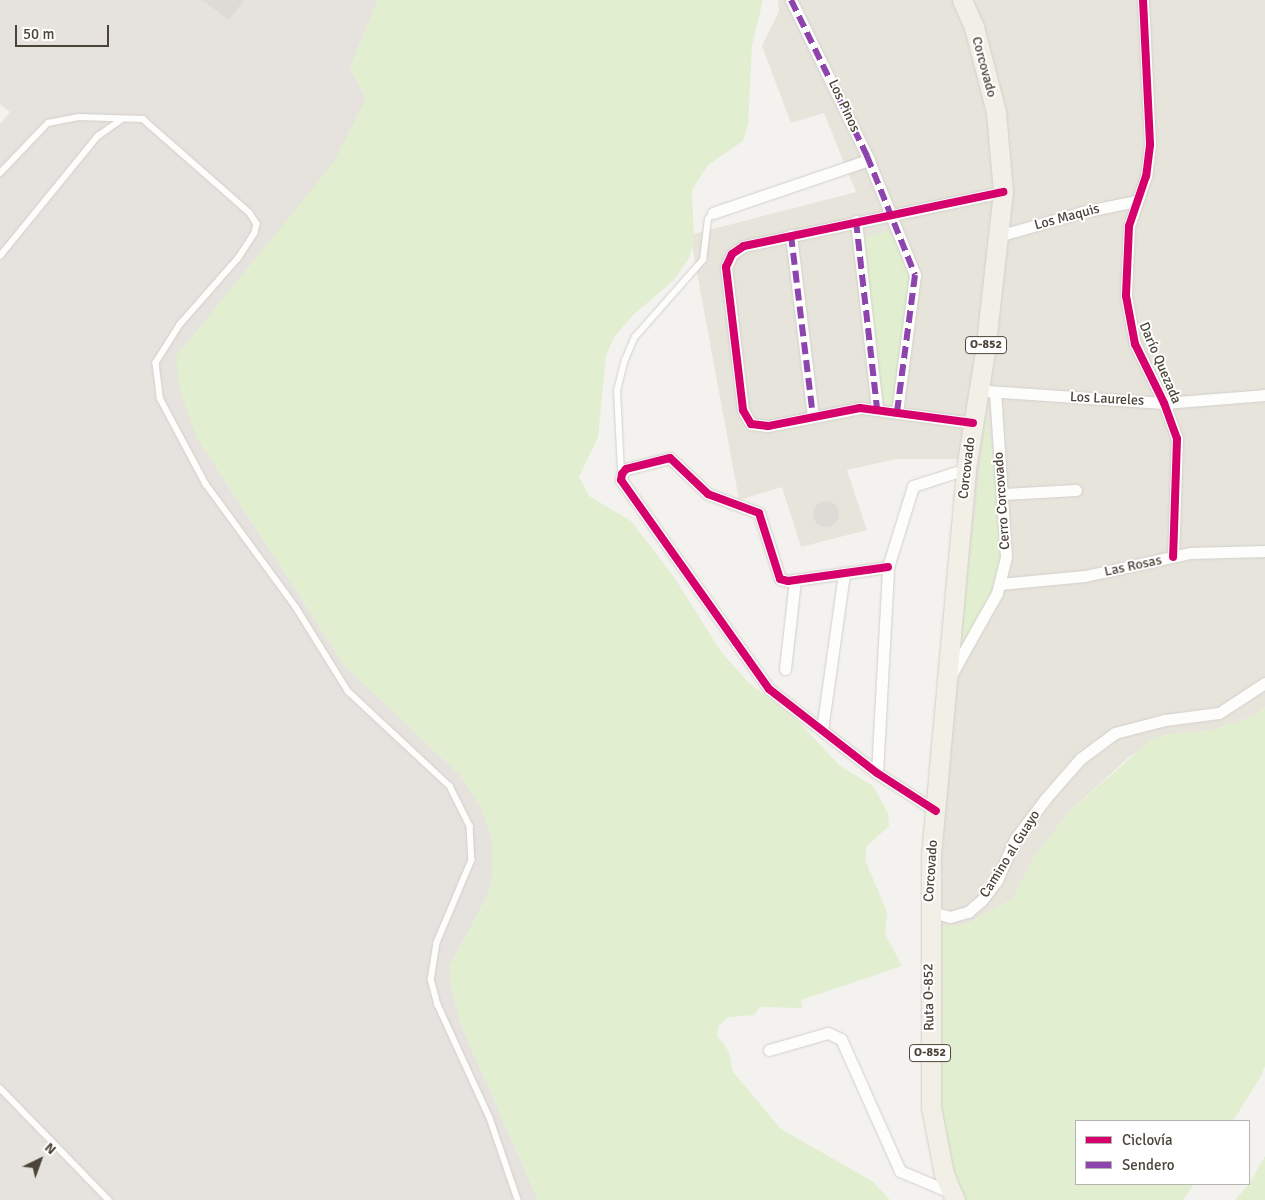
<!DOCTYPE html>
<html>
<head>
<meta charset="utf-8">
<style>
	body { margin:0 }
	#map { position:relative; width:1265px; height:1200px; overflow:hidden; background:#f4f2ee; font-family:Signika,sans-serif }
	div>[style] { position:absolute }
	.residential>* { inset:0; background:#e7e4dc }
	.industrial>* { inset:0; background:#e6e2de }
	.green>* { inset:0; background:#e1eecf }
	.building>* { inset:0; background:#dedbd6 }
	.round { border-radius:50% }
	.roads { filter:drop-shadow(0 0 1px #d2d0cb) drop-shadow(0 0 1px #d2d0cb) }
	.lane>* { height:5.5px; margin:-2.75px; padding:0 2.75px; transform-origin:2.75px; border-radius:2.75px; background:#fdfdfc }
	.street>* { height:11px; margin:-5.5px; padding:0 5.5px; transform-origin:5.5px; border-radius:5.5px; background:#fdfdfc }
	.primary>* { height:19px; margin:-9.5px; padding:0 9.5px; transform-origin:9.5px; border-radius:9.5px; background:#f2efe6 }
	.quiet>* { height:6px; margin-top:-3px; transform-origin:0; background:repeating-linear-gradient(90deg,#8e44ad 0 12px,transparent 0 18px) }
	.cycleway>* { height:8px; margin:-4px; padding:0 4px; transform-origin:4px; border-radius:4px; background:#d6006c }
	span { translate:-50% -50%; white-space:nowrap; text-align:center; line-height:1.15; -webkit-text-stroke:4px #fff; paint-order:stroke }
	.shield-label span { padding:1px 4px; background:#fff; border:1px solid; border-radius:4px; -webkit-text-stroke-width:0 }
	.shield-label { font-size:12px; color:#4b4439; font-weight:700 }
	.street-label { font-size:14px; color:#4b4439 }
	.legend { position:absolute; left:1075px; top:1120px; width:175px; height:65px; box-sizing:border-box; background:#fff; border:1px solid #b7b4b0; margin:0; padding:6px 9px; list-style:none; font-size:15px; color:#4b4439 }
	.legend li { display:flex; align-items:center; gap:10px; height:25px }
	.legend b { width:25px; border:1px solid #b7b4b0 }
	.north { position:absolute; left:15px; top:1135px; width:50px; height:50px; -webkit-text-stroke:4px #fff; paint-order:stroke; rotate:42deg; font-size:14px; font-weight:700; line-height:20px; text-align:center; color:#4b4439 }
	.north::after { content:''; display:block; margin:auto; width:18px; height:22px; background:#4b4439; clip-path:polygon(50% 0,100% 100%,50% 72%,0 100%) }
	.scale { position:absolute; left:15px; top:25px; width:94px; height:22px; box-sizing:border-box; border:2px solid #4b4439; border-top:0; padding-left:6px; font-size:15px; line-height:18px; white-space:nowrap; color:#4b4439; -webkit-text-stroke:4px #fff; paint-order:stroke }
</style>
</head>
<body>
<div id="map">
	<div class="residential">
		<i style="clip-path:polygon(778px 0,1265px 0,1265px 707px,1252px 717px,1209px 731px,1164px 735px,1129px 757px,1068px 813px,1036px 855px,1012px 899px,967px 924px,937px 927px,934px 899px,969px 459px,896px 459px,847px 470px,867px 530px,801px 547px,782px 487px,739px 500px,690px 235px,856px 192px,824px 113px,791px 123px,762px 46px,779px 11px)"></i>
	</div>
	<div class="industrial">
		<i style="clip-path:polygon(0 0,378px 0,350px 68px,366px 99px,196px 436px,345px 666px,459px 774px,481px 807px,492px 840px,492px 876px,488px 895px,449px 967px,452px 990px,461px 1025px,538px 1200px,0 1200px,0 124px,10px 112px,0 104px)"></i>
	</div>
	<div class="green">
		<i style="clip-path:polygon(378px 0,763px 0,752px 45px,748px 124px,743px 141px,708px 165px,692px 190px,694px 240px,689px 258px,674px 280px,634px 314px,614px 337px,606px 356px,598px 437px,579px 477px,589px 496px,631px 521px,674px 577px,722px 653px,749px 683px,794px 717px,840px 766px,873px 786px,888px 813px,889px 826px,867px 846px,865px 860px,887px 912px,885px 934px,902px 966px,801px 1000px,802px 1008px,760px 1007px,754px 1015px,729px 1017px,719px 1025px,717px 1035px,729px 1052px,733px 1072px,781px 1129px,872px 1181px,890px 1200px,538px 1200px,461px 1025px,452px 990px,449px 967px,488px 895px,492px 876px,492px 840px,481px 807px,459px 774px,345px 666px,196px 436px,179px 388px,176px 356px,334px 162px,366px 99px,350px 68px)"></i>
		<i style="clip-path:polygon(887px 232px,894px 237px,913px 280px,893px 406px,882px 402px,863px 244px,864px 237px)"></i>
		<i style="clip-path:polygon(987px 410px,1002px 534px,999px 569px,997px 583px,959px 651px)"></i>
		<i style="clip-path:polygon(1265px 707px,1265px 1066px,1261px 1076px,1233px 1121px,1076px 1121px,1076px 1184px,1194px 1184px,1183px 1200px,957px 1200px,948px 1167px,935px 1062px,937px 927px,967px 924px,1012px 899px,1036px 855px,1068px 813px,1152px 739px,1164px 735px,1209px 731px,1252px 717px)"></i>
		<i style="clip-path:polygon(1265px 1156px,1265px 1200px,1235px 1200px,1249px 1184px)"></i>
	</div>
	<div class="building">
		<i style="clip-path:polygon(202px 0,244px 0,229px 20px)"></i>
		<i class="round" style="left:813px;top:501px;width:26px;height:26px"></i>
	</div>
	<div class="roads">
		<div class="lane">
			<i style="left:0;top:173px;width:69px;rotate:-46.2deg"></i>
			<i style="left:48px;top:123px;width:31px;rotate:-11deg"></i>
			<i style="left:78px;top:117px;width:65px;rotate:1.8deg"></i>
			<i style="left:143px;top:119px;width:142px;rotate:41.3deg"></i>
			<i style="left:250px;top:213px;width:13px;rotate:58deg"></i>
			<i style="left:257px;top:224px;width:9px;rotate:103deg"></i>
			<i style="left:255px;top:233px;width:31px;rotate:123deg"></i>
			<i style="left:238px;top:259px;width:88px;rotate:131.3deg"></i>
			<i style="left:180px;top:325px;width:45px;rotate:122.3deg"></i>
			<i style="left:156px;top:363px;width:35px;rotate:83deg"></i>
			<i style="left:160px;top:398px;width:98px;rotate:61.9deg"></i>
			<i style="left:206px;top:484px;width:152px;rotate:53.8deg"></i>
			<i style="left:296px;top:607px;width:99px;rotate:58.2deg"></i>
			<i style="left:348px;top:691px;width:139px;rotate:43deg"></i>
			<i style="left:450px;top:786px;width:45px;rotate:63.4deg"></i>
			<i style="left:470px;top:826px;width:34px;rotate:87deg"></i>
			<i style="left:472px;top:860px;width:90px;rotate:112.9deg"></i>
			<i style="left:437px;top:943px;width:36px;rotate:99deg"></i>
			<i style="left:431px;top:979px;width:27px;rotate:75deg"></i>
			<i style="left:438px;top:1005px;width:124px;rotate:65.3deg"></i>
			<i style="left:490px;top:1118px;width:87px;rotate:71.1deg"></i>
			<i style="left:0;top:256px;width:155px;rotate:-50.8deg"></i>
			<i style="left:98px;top:136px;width:28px;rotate:-35deg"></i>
			<i style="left:621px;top:472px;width:81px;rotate:-92.8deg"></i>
			<i style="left:617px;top:391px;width:32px;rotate:-76deg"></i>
			<i style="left:625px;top:360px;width:25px;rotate:-67deg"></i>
			<i style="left:635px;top:337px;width:103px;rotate:-48.6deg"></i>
			<i style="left:703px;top:260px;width:41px;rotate:-83deg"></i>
			<i style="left:708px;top:219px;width:8px;rotate:-50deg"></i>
			<i style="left:0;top:1088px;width:156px;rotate:45.8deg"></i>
		</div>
		<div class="street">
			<i style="left:791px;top:0;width:174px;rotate:64deg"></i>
			<i style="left:867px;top:156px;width:128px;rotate:68deg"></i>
			<i style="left:915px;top:275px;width:138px;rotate:97.5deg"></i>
			<i style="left:1143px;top:0;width:145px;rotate:87.2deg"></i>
			<i style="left:1150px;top:145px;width:31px;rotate:97deg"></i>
			<i style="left:1146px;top:176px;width:53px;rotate:108.8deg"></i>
			<i style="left:1129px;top:226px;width:70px;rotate:92.5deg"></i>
			<i style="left:1126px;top:296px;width:49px;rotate:79.4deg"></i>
			<i style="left:1135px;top:344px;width:66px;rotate:63.8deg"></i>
			<i style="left:1164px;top:403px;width:38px;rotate:70deg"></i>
			<i style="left:1177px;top:439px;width:118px;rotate:91.9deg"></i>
			<i style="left:713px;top:213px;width:165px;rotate:-18.8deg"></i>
			<i style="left:856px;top:221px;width:189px;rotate:83.6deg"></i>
			<i style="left:791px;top:235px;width:182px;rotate:83.1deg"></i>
			<i style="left:998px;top:236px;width:87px;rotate:-15.9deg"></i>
			<i style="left:1082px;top:212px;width:55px;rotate:-11.5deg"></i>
			<i style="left:987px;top:391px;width:177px;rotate:3.9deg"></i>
			<i style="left:1164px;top:403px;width:101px;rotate:-4.5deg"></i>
			<i style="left:973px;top:423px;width:114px;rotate:-172.4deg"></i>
			<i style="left:860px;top:408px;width:94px;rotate:168.9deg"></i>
			<i style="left:768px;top:426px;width:17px;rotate:-173deg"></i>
			<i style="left:751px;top:424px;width:16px;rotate:-120deg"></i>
			<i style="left:743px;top:410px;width:144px;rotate:-96.8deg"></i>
			<i style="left:726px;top:267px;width:14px;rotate:-65deg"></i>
			<i style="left:732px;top:254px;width:14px;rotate:-34deg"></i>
			<i style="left:744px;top:246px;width:265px;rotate:-11.8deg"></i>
			<i style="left:1003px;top:494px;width:73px;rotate:-3.1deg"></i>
			<i style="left:888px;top:567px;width:101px;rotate:172deg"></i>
			<i style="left:788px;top:581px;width:8px;rotate:-166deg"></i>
			<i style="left:780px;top:579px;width:69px;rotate:-107.7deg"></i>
			<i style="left:759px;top:513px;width:54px;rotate:-159.6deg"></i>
			<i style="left:708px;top:494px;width:52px;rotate:-136.5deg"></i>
			<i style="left:670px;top:458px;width:45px;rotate:166deg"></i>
			<i style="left:626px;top:469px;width:6px;rotate:129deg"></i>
			<i style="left:622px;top:474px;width:6px;rotate:99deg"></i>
			<i style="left:621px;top:480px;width:256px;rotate:54.7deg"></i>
			<i style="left:769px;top:689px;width:137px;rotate:37.9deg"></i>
			<i style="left:877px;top:773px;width:70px;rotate:32.8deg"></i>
			<i style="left:1000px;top:584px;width:85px;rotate:-5.4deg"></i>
			<i style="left:1085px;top:576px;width:107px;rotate:-12.4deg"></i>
			<i style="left:1190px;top:553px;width:75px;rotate:-1.5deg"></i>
			<i style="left:785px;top:669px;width:90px;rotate:-83.6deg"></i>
			<i style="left:951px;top:675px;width:94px;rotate:-60.7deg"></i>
			<i style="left:997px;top:593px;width:37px;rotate:-76deg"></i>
			<i style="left:1006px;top:557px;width:165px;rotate:-93.8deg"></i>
			<i style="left:822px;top:730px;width:159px;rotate:-82deg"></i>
			<i style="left:877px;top:773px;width:206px;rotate:-86.9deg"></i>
			<i style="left:888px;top:567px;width:85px;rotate:-72.8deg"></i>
			<i style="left:913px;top:486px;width:56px;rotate:-17.8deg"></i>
			<i style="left:928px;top:911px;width:23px;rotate:15deg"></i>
			<i style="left:950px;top:917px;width:19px;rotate:-16deg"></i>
			<i style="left:968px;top:912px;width:18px;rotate:-41deg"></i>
			<i style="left:982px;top:900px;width:25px;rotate:-53deg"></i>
			<i style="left:997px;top:880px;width:45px;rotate:-66.3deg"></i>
			<i style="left:1015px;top:839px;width:51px;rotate:-52.9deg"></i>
			<i style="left:1046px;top:798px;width:52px;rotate:-48.9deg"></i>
			<i style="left:1080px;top:759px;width:44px;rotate:-36.6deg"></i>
			<i style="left:1115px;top:733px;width:52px;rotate:-14.6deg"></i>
			<i style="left:1165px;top:720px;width:54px;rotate:-7.4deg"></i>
			<i style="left:1219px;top:713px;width:55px;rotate:-33.1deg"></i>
			<i style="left:769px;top:1050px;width:61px;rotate:-16.1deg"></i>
			<i style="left:828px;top:1033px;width:14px;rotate:25deg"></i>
			<i style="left:841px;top:1039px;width:145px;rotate:65.9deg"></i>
			<i style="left:900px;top:1171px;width:54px;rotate:22.8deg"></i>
		</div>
		<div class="primary">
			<i style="left:955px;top:1200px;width:28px;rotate:-113deg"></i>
			<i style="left:944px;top:1174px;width:68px;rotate:-101deg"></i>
			<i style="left:931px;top:1107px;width:251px;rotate:-90deg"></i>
			<i style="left:931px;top:856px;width:389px;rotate:-84.8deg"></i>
			<i style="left:966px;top:469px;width:119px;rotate:-80.8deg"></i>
			<i style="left:985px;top:352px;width:161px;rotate:-83.6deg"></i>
			<i style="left:1003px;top:192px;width:80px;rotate:-95deg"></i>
			<i style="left:996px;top:112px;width:88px;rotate:-104.5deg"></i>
			<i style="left:974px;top:27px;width:30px;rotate:-114deg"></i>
		</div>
	</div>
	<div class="quiet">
		<i style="left:791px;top:0;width:174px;rotate:64deg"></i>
		<i style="left:867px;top:156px;width:128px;rotate:68deg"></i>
		<i style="left:915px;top:275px;width:138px;rotate:97.5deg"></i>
		<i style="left:856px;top:221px;width:189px;rotate:83.6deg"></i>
		<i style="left:791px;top:235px;width:182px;rotate:83.1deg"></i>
	</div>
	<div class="cycleway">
		<i style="left:1143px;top:0;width:145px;rotate:87.2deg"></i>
		<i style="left:1150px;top:145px;width:31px;rotate:97deg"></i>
		<i style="left:1146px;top:176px;width:53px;rotate:108.8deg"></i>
		<i style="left:1129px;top:226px;width:70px;rotate:92.5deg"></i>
		<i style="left:1126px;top:296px;width:49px;rotate:79.4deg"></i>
		<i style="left:1135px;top:344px;width:66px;rotate:63.8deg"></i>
		<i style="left:1164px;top:403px;width:38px;rotate:70deg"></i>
		<i style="left:1177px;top:439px;width:118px;rotate:91.9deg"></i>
		<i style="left:973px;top:423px;width:114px;rotate:-172.4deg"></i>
		<i style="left:860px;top:408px;width:94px;rotate:168.9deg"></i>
		<i style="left:768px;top:426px;width:17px;rotate:-173deg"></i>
		<i style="left:751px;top:424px;width:16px;rotate:-120deg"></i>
		<i style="left:743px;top:410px;width:144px;rotate:-96.8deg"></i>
		<i style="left:726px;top:267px;width:14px;rotate:-65deg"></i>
		<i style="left:732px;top:254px;width:14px;rotate:-34deg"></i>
		<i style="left:744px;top:246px;width:265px;rotate:-11.8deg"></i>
		<i style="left:888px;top:567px;width:101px;rotate:172deg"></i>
		<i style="left:788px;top:581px;width:8px;rotate:-166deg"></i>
		<i style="left:780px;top:579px;width:69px;rotate:-107.7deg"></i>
		<i style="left:759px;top:513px;width:54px;rotate:-159.6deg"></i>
		<i style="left:708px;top:494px;width:52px;rotate:-136.5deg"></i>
		<i style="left:670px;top:458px;width:45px;rotate:166deg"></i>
		<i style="left:626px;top:469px;width:6px;rotate:129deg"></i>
		<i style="left:622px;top:474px;width:6px;rotate:99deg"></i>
		<i style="left:621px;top:480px;width:256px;rotate:54.7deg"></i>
		<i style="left:769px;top:689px;width:137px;rotate:37.9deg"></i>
		<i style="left:877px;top:773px;width:70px;rotate:32.8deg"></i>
	</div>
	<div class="shield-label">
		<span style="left:986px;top:345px">O-852</span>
		<span style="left:930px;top:1053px">O-852</span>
	</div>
	<div class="street-label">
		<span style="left:984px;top:67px;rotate:75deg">Corcovado</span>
		<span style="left:844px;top:106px;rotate:65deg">Los Pinos</span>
		<span style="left:1067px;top:217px;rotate:-15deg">Los Maquis</span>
		<span style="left:1160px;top:363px;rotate:67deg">Darío Quezada</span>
		<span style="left:1107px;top:399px;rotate:3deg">Los Laureles</span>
		<span style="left:967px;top:468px;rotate:-83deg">Corcovado</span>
		<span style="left:1002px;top:501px;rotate:-94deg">Cerro Corcovado</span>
		<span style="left:1133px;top:566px;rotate:-12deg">Las Rosas</span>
		<span style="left:1010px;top:854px;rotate:-58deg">Camino al Guayo</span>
		<span style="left:931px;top:871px;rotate:-86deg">Corcovado</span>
		<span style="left:929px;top:997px;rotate:-91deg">Ruta O-852</span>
	</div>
	<ul class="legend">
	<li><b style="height:6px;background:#d6006c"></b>Ciclovía</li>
	<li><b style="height:6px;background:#8e44ad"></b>Sendero</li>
	</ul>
	<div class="north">N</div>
	<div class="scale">50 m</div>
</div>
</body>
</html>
